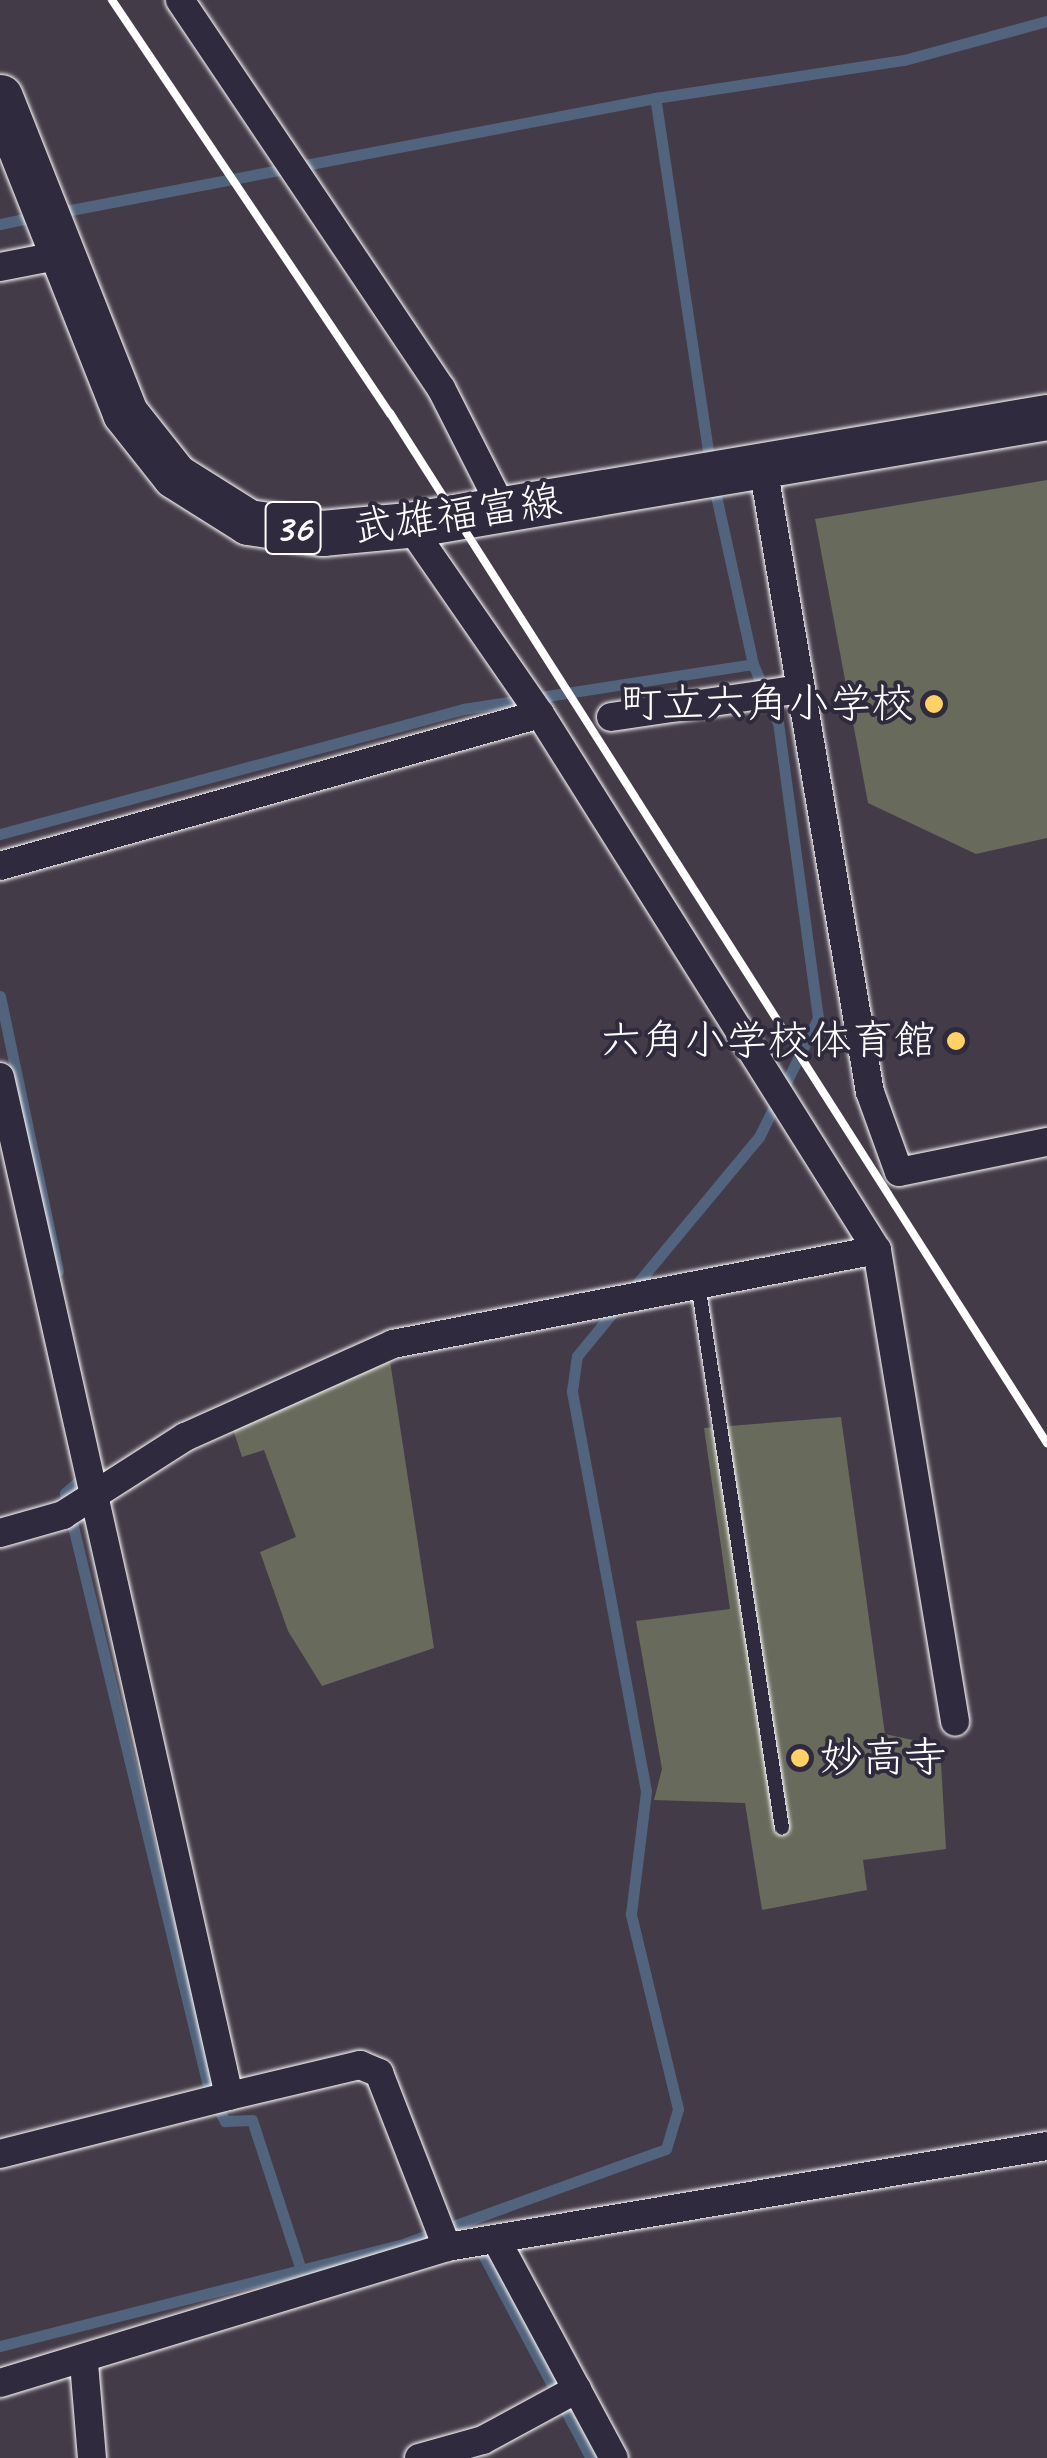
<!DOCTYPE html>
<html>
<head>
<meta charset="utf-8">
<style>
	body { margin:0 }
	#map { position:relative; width:1047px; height:2458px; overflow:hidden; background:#443b48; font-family:Caveat,"Klee One",sans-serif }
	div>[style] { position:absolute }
	.green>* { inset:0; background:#686a5c }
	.stream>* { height:11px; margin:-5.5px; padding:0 5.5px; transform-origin:5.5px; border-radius:5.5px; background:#52637d }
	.roads { filter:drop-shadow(0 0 2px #fff) drop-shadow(0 0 2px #fff) }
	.lane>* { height:14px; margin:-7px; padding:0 7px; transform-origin:7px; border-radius:7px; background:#2f2a3d }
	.street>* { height:28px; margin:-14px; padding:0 14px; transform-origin:14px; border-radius:14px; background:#2f2a3d }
	.primary>* { height:45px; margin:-22.5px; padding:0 22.5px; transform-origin:22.5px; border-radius:22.5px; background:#2f2a3d }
	.rail>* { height:8px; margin:-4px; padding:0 4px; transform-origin:4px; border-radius:4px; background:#fff }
	.dots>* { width:28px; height:28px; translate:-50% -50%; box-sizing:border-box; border:5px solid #2f2a3d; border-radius:50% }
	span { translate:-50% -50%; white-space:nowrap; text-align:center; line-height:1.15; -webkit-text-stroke:8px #2f2a3d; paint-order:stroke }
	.shield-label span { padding:2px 8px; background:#2f2a3d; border:2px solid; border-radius:8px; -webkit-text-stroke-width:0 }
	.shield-label { font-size:40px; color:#fff; font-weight:700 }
	.street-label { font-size:42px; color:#fff }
	.poi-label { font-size:42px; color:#fff }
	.right { translate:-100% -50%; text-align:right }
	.left { translate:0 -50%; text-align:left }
</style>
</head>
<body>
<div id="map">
	<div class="green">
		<i style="clip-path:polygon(1047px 480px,1047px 838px,976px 854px,868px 803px,815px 519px)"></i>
		<i style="clip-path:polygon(390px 1361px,434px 1648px,322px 1686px,288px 1631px,260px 1552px,296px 1537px,264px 1450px,242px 1457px,233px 1429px)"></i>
		<i style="clip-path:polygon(841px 1417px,885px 1734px,940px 1746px,946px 1849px,863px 1860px,867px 1890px,762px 1910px,745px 1803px,654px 1800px,662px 1769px,636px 1621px,730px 1609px,704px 1428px)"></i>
	</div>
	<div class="stream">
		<i style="left:55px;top:213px;width:611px;rotate:-10.85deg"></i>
		<i style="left:0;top:224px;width:38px;rotate:-12deg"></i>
		<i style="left:710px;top:464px;width:370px;rotate:-98.5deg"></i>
		<i style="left:655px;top:98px;width:252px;rotate:-8.7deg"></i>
		<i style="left:904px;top:60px;width:148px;rotate:-15.3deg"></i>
		<i style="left:0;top:834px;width:480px;rotate:-15.1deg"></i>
		<i style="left:463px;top:709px;width:293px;rotate:-8.8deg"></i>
		<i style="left:0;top:996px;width:281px;rotate:78.1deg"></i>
		<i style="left:631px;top:1291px;width:200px;rotate:-50.3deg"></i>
		<i style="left:759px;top:1137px;width:133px;rotate:-63.6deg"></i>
		<i style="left:818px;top:1018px;width:298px;rotate:-97.7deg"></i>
		<i style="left:778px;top:723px;width:64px;rotate:-113deg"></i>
		<i style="left:753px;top:664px;width:186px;rotate:-102.4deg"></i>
		<i style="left:87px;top:1474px;width:29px;rotate:139deg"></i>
		<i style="left:65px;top:1493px;width:614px;rotate:76.44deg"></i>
		<i style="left:209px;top:2090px;width:35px;rotate:63deg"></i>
		<i style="left:225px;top:2121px;width:27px;rotate:-2deg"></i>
		<i style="left:252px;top:2120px;width:158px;rotate:71.9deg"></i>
		<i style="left:478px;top:2245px;width:241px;rotate:62.1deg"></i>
		<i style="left:0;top:2346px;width:419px;rotate:-14.2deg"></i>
		<i style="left:406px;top:2243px;width:276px;rotate:-19.9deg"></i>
		<i style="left:666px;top:2149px;width:42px;rotate:-73.3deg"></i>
		<i style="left:678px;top:2109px;width:201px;rotate:-103.6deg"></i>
		<i style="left:631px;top:1914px;width:124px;rotate:-83deg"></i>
		<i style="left:646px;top:1791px;width:407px;rotate:-100.5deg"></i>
		<i style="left:572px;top:1391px;width:35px;rotate:-82deg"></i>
		<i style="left:577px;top:1356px;width:66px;rotate:-50.5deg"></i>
	</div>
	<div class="roads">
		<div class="lane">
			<i style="left:698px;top:1284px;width:550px;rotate:81.22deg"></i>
		</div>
		<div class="street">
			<i style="left:180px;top:0;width:468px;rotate:56.1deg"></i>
			<i style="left:441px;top:388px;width:137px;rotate:63.1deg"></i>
			<i style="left:0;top:267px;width:63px;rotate:-11deg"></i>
			<i style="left:763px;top:467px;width:634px;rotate:80.29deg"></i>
			<i style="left:870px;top:1092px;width:85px;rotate:70.1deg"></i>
			<i style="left:899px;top:1172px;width:151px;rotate:-11.5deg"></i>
			<i style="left:409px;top:525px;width:230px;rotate:55.3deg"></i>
			<i style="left:540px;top:714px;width:633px;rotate:57.84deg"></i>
			<i style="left:877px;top:1250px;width:478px;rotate:80.6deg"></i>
			<i style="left:611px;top:717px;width:191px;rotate:-8.4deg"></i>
			<i style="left:0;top:866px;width:561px;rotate:-15.72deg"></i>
			<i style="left:0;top:1077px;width:1044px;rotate:77.33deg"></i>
			<i style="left:229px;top:2096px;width:236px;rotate:165.8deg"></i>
			<i style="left:0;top:1533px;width:66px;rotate:-15.9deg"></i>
			<i style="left:63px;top:1515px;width:145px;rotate:-32.6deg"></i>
			<i style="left:185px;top:1437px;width:228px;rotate:-24.1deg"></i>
			<i style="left:393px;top:1344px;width:493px;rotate:-11deg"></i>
			<i style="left:229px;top:2096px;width:135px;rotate:-13.3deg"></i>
			<i style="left:360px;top:2065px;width:21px;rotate:23deg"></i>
			<i style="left:379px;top:2073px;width:187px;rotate:68.7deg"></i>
			<i style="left:498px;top:2243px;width:244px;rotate:61.7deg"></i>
			<i style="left:84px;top:2363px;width:95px;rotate:85.2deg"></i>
			<i style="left:0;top:2383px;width:467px;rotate:-16.9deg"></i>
			<i style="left:447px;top:2247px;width:608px;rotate:-9.56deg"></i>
			<i style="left:419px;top:2458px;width:66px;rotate:-15.7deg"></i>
			<i style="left:483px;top:2440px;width:107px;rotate:-28.5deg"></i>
		</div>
		<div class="primary">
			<i style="left:0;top:97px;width:340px;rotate:68.4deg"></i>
			<i style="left:125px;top:413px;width:80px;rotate:51.6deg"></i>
			<i style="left:175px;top:476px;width:86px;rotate:32.2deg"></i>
			<i style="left:248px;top:522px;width:75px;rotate:8.5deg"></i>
			<i style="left:322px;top:533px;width:87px;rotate:-5.3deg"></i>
			<i style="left:409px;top:525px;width:647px;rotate:-9.61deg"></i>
		</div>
	</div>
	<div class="rail">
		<i style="left:112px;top:0;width:498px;rotate:56.1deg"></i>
		<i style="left:390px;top:413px;width:1222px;rotate:57.47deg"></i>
	</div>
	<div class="dots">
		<i style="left:934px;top:704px;background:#ffd166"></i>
		<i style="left:956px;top:1041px;background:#ffd166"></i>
		<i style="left:800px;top:1758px;background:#ffd166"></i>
	</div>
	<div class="shield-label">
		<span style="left:293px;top:528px">36</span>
	</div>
	<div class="street-label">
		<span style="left:457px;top:515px;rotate:-8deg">武雄福富線</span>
	</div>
	<div class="poi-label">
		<span class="right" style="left:914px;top:704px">町立六角小学校</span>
		<span class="right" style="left:936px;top:1041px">六角小学校体育館</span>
		<span class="left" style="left:820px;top:1758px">妙高寺</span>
	</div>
</div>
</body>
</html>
